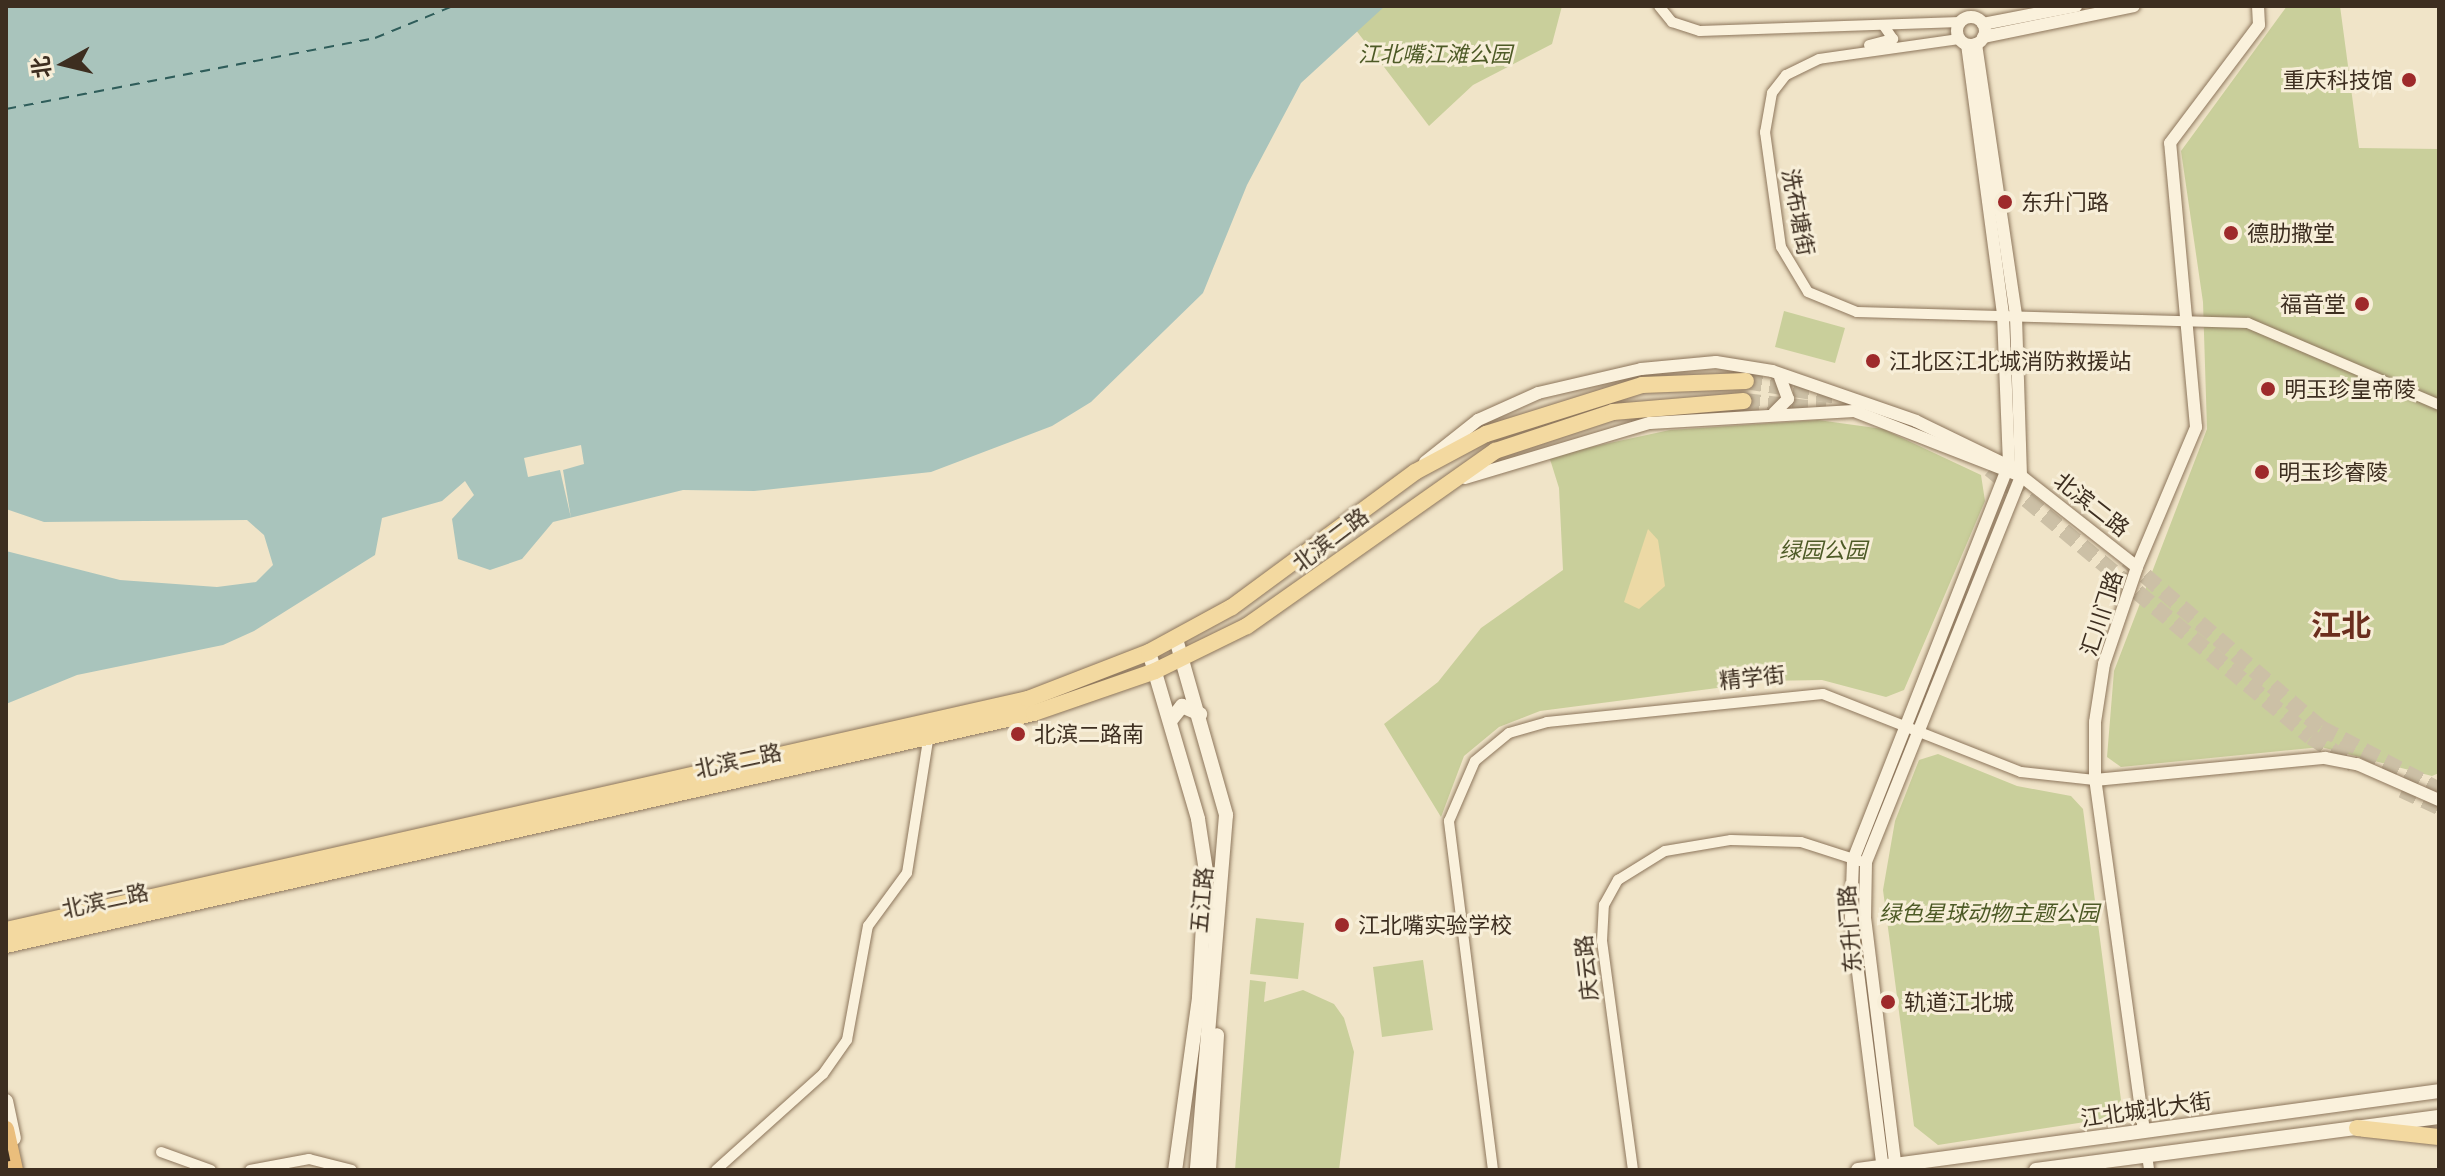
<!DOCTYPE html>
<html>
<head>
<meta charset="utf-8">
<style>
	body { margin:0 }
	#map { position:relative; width:2445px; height:1176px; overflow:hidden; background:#f0e4c8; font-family:"Playfair Display","Noto Sans SC",serif }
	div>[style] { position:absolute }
	.green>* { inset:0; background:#c9cf9b }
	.sand>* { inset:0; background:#ecd9a5 }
	.water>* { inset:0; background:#a9c4bc }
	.pier>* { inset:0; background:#f0e4c8 }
	.ferry>* { height:2px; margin-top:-1px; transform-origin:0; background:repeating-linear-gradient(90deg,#2f5d5a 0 10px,transparent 0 18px) }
	.primary-tunnel>* { height:16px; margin-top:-8px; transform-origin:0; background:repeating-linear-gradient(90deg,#ccc0a6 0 16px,transparent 0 24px) }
	.roads { filter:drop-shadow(0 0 2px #8d765c) drop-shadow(0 0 2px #8d765c) }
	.minor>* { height:10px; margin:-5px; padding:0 5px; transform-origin:5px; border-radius:5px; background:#faf1dc }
	.tertiary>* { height:12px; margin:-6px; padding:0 6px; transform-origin:6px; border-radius:6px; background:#faf1dc }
	.tertiary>.ring { margin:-6px; padding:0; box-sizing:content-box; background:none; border:12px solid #faf1dc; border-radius:50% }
	.secondary>* { height:14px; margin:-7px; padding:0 7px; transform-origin:7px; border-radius:7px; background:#faf1dc }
	.primary>* { height:16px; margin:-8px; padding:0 8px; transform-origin:8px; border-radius:8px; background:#f3d9a0 }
	.trunk>* { height:16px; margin:-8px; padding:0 8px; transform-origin:8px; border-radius:8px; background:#eabe7c }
	.rail>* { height:3px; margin-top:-1.5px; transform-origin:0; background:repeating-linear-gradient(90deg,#3d2e20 0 14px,transparent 0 28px) }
	.dots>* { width:22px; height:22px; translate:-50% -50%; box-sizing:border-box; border:4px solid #f7eed8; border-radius:50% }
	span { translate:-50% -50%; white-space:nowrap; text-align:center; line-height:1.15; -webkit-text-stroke:6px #f7eed8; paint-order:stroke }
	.park-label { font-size:22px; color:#4d5a26; font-style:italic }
	.poi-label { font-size:22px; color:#3d2e20 }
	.right { translate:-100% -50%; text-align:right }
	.left { translate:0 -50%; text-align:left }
	.street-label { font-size:22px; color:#3d2e20 }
	.district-label { font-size:30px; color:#6b2e1e; font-weight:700 }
	.frame { position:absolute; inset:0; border:8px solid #3d2e20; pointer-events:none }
	.north { position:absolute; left:24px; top:24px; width:80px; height:80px; -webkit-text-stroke:6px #f7eed8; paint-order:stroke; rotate:262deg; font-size:22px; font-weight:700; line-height:32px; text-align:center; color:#3d2e20 }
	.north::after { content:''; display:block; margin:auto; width:28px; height:36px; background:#3d2e20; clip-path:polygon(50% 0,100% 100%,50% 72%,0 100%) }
</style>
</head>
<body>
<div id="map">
	<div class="green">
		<i style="clip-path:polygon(1360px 6px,1562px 6px,1552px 44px,1473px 85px,1429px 126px,1346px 17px)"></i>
		<i style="clip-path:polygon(2287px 6px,2340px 6px,2359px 148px,2439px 149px,2439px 773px,2432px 776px,2321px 747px,2121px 767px,2107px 757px,2114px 671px,2207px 429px,2203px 302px,2181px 151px)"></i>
		<i style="clip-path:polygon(1784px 311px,1845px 328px,1835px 363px,1775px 347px)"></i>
		<i style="clip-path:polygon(1818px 420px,1883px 429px,1981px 475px,1985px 501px,1904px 690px,1886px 697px,1822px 680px,1771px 681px,1540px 711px,1499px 727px,1464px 756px,1441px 817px,1384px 724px,1438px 682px,1481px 628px,1563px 570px,1559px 488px,1549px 456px,1670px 430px)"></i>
		<i style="clip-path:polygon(1938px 754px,2017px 786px,2071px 796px,2083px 809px,2121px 1100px,2104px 1119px,1938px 1145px,1914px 1126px,1883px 890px,1895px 821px,1919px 760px)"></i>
		<i style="clip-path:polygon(1256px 918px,1304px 923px,1298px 979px,1250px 974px)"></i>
		<i style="clip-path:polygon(1423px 960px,1433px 1030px,1382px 1037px,1373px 967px)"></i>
		<i style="clip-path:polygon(1250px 980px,1266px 982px,1264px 1002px,1303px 990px,1334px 1004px,1344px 1018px,1354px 1052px,1339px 1170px,1235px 1170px)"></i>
	</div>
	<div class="sand">
		<i style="clip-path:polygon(1648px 529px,1658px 540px,1665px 586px,1639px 609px,1624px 602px)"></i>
	</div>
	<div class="water">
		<i style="clip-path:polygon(6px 6px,1385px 6px,1301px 83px,1247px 185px,1203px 293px,1091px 402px,1052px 426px,931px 472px,754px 491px,683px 490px,553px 522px,522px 559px,490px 570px,458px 559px,452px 519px,474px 495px,465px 481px,442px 501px,382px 518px,375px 555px,254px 631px,223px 645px,77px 675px,6px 704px,6px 551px,120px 580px,217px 587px,256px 582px,273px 565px,264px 535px,247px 520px,44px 522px,6px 509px)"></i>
	</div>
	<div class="pier">
		<i style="clip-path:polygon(581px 445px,584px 464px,563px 470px,571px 518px,560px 470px,528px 477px,524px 458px)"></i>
	</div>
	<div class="ferry">
		<i style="left:6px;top:109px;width:376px;rotate:-10.9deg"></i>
		<i style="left:375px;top:38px;width:84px;rotate:-22.3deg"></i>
	</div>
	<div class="primary-tunnel">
		<i style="left:1746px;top:381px;width:92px;rotate:9.4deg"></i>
		<i style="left:1744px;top:401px;width:82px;rotate:6.3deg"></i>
		<i style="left:1990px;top:469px;width:418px;rotate:39.9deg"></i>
		<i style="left:2311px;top:737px;width:50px;rotate:32.7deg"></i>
		<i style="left:2127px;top:560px;width:257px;rotate:40.9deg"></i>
		<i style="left:2321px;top:728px;width:133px;rotate:27.7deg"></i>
		<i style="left:2402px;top:790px;width:41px;rotate:24.7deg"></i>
	</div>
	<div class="roads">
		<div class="minor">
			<i style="left:1659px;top:6px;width:21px;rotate:51deg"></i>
			<i style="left:1672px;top:22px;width:29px;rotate:18deg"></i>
			<i style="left:1700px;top:31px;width:260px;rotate:-2deg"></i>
			<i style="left:1959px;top:39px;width:141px;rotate:171.9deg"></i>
			<i style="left:1819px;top:59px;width:37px;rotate:154deg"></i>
			<i style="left:1786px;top:75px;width:23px;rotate:128deg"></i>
			<i style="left:1772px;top:93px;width:40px;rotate:100deg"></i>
			<i style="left:1765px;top:132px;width:116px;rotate:82.1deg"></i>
			<i style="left:1781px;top:247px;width:52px;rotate:59deg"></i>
			<i style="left:1808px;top:292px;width:53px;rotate:22.2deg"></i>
			<i style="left:1857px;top:312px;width:391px;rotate:1.6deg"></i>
			<i style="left:2248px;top:323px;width:208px;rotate:23.2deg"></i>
			<i style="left:1869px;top:45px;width:25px;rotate:-14deg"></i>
			<i style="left:1893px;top:39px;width:16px;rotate:-125deg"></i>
			<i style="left:161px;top:1152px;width:53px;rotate:19.8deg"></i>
			<i style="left:2147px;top:1155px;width:15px;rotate:82deg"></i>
			<i style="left:250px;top:1170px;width:60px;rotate:-10.6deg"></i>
			<i style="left:309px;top:1159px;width:44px;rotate:14.3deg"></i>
			<i style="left:716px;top:1170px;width:144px;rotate:-41.9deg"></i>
			<i style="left:823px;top:1074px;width:42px;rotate:-54.8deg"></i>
			<i style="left:847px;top:1040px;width:116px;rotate:-79.6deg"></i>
			<i style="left:868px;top:926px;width:66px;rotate:-53.7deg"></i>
			<i style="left:907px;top:873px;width:134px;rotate:-81deg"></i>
			<i style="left:1493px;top:1170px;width:352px;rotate:-97.2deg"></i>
			<i style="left:1449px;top:821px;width:65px;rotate:-66.6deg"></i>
			<i style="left:1475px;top:761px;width:44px;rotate:-39.5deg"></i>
			<i style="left:1509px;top:733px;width:40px;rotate:-16deg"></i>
			<i style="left:1547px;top:722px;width:277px;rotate:-5.8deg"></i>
			<i style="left:1823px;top:694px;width:213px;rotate:21.5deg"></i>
			<i style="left:2021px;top:772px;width:74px;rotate:6.2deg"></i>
			<i style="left:1633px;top:1170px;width:231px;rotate:-97.7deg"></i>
			<i style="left:1602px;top:941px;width:36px;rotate:-87deg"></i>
			<i style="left:1604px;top:905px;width:29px;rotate:-61deg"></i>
			<i style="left:1618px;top:880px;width:55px;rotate:-31.7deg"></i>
			<i style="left:1665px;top:851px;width:67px;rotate:-9.5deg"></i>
			<i style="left:1731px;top:840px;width:70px;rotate:1.6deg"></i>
			<i style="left:1801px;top:842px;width:62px;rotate:17.9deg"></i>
		</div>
		<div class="tertiary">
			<i class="ring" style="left:1957px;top:17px;width:16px;height:16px"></i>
			<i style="left:1983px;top:24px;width:95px;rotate:-11deg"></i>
			<i style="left:1983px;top:37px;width:154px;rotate:-11.6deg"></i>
			<i style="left:1774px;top:413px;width:20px;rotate:-45deg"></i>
			<i style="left:1788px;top:399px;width:23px;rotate:-110deg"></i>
			<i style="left:1425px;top:462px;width:68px;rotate:-38.4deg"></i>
			<i style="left:1478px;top:420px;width:66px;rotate:-24.2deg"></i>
			<i style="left:1538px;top:393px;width:106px;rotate:-13.1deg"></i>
			<i style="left:1641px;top:369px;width:75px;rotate:-5.3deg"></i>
			<i style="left:1716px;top:362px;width:57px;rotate:9.1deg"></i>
			<i style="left:1772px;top:371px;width:152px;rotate:19.1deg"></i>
			<i style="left:1916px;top:421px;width:108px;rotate:25.9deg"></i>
			<i style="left:1465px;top:478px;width:193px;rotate:-16.6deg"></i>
			<i style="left:1650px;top:423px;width:204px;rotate:-3.4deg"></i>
			<i style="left:1854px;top:411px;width:179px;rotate:21.3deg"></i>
			<i style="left:2021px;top:476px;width:147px;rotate:38.1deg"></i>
			<i style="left:2095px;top:780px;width:231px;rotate:-5.5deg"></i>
			<i style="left:2325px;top:758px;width:33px;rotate:11deg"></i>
			<i style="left:2357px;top:764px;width:90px;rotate:23.7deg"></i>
			<i style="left:2144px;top:1131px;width:354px;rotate:-97.9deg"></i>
			<i style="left:2095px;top:780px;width:58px;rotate:-90deg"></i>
			<i style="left:2095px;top:722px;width:59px;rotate:-81.2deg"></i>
			<i style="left:2104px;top:664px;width:102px;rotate:-71.2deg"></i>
			<i style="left:2137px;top:567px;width:152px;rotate:-67.1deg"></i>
			<i style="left:2196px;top:427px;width:285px;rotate:-95.2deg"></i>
			<i style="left:2170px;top:143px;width:148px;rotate:-53deg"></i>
			<i style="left:2259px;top:25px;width:19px;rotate:-93deg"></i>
			<i style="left:1883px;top:1170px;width:254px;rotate:-97.2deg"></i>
			<i style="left:1851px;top:918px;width:58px;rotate:-88deg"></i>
			<i style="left:1853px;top:860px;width:426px;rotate:-68.5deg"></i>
			<i style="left:2009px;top:464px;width:150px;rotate:-92.3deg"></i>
			<i style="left:2003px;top:314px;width:271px;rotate:-97.6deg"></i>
			<i style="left:1896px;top:1170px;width:253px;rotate:-97deg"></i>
			<i style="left:1865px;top:919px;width:57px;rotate:-89deg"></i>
			<i style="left:1866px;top:862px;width:416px;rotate:-68.1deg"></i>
			<i style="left:2021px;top:476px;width:161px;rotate:-91.8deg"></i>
			<i style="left:2016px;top:315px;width:274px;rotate:-98.4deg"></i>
		</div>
		<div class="secondary">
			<i style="left:1176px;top:639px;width:183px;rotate:74.1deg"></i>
			<i style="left:1226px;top:815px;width:356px;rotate:94.7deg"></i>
			<i style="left:1149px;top:652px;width:174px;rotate:73.6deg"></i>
			<i style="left:1198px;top:819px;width:53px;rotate:81.3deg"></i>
			<i style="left:1206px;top:871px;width:127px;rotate:93.2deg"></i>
			<i style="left:1199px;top:998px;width:174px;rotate:97.9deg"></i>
			<i style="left:1171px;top:720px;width:18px;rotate:-52deg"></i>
			<i style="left:1182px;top:706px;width:20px;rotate:24deg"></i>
			<i style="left:6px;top:1101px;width:38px;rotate:78deg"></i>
			<i style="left:1209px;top:1170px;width:135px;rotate:-86.6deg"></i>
			<i style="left:1858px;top:1170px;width:586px;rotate:-7.74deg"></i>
			<i style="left:2036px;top:1170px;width:406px;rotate:-7.5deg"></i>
		</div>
		<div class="primary">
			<i style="left:6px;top:930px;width:1048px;rotate:-12.74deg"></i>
			<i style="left:1028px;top:699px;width:130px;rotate:-21.2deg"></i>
			<i style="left:1149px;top:652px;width:94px;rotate:-28.5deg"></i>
			<i style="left:1232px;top:607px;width:227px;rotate:-36.4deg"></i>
			<i style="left:1415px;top:472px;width:81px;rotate:-28.2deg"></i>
			<i style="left:1486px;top:434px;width:164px;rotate:-17.4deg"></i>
			<i style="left:1642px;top:385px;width:104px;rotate:-2.2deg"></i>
			<i style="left:6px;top:945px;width:1054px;rotate:-12.72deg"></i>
			<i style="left:1034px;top:713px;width:128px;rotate:-19.1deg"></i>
			<i style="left:1155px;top:671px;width:102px;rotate:-26.1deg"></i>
			<i style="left:1247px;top:626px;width:304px;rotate:-35.2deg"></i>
			<i style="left:1495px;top:451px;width:124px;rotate:-18.3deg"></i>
			<i style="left:1613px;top:412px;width:131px;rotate:-4.8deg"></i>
			<i style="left:2357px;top:1128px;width:82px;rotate:6.3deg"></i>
		</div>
		<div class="trunk">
			<i style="left:6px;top:1129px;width:42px;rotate:77.6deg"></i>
		</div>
	</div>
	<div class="rail">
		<i style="left:6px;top:1147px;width:24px;rotate:78deg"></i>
	</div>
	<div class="dots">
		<i style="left:2409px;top:80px;background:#9e2a2b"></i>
		<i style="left:2005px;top:202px;background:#9e2a2b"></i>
		<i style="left:2231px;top:233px;background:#9e2a2b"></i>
		<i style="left:2362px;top:304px;background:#9e2a2b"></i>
		<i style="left:1873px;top:361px;background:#9e2a2b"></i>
		<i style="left:2268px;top:389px;background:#9e2a2b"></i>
		<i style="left:2262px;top:472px;background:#9e2a2b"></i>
		<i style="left:1018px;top:734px;background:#9e2a2b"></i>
		<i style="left:1342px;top:925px;background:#9e2a2b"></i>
		<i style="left:1888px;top:1002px;background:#9e2a2b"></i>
	</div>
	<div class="park-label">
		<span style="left:1435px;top:54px">江北嘴江滩公园</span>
		<span style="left:1823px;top:550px">绿园公园</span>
		<span style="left:1989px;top:913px">绿色星球动物主题公园</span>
	</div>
	<div class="poi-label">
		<span class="right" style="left:2393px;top:80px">重庆科技馆</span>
		<span class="left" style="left:2021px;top:202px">东升门路</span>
		<span class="left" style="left:2247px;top:233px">德肋撒堂</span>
		<span class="right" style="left:2346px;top:304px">福音堂</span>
		<span class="left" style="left:1889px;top:361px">江北区江北城消防救援站</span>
		<span class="left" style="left:2284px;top:389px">明玉珍皇帝陵</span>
		<span class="left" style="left:2278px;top:472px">明玉珍睿陵</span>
		<span class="left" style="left:1034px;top:734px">北滨二路南</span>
		<span class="left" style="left:1358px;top:925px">江北嘴实验学校</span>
		<span class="left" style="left:1904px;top:1002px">轨道江北城</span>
	</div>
	<div class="street-label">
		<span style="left:1799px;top:212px;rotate:79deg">洗布塘街</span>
		<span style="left:2092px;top:504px;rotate:38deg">北滨二路</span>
		<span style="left:1330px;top:539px;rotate:-37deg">北滨二路</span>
		<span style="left:2101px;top:613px;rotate:-72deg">汇川门路</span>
		<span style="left:1752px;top:677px;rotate:-6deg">精学街</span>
		<span style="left:738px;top:760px;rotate:-12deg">北滨二路</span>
		<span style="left:105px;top:900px;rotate:-12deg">北滨二路</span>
		<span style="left:1201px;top:900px;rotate:-85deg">五江路</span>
		<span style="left:1849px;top:929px;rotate:-94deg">东升门路</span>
		<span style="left:1586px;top:968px;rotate:-96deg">庆云路</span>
		<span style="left:2146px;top:1109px;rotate:-8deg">江北城北大街</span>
	</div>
	<div class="district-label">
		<span style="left:2341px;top:624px">江北</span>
	</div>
	<div class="frame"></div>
	<div class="north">北</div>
</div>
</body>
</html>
